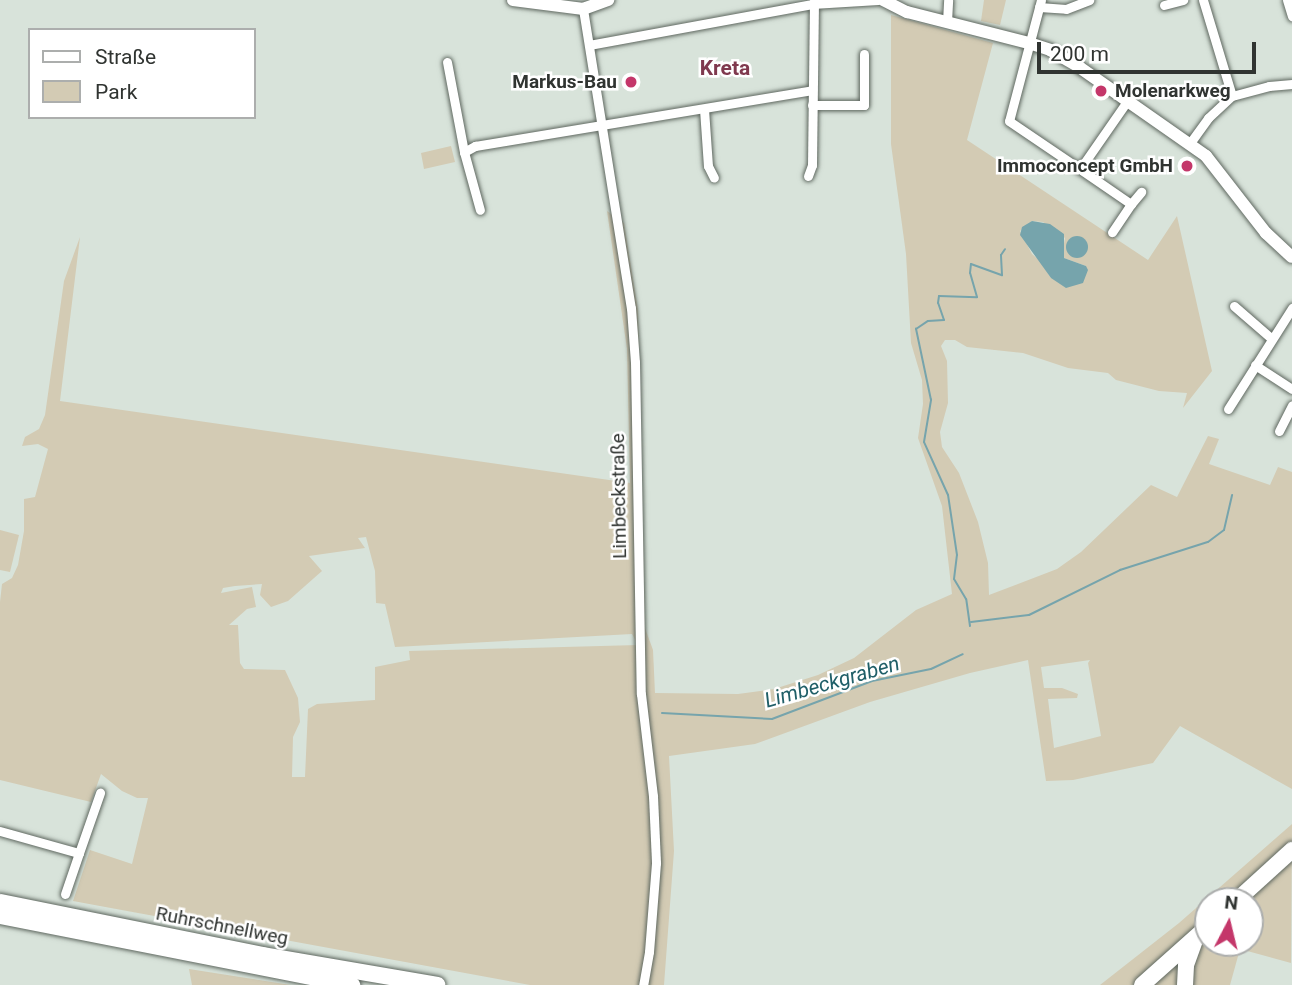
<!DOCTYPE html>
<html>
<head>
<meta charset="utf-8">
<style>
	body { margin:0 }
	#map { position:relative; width:1292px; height:985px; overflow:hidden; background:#d8e3da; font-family:Roboto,sans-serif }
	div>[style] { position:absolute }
	.green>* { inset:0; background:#d3cbb4 }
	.water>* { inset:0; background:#76a4ac }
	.round { border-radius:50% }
	.stream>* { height:2px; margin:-1px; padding:0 1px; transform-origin:1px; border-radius:1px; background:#76a4ac }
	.roads { filter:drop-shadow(0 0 2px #5f6860) drop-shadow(0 0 2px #5f6860) }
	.street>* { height:9px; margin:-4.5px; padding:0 4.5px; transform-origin:4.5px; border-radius:4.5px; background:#fff }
	.secondary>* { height:12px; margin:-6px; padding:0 6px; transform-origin:6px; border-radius:6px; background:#fff }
	.highway>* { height:16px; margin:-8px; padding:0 8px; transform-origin:8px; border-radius:8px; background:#fff }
	.dots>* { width:19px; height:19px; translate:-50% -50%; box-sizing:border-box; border:4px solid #fff; border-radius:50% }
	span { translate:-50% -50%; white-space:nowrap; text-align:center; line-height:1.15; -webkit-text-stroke:5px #fff; paint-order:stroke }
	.poi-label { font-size:19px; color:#303431; font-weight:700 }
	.right { translate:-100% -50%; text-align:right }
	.left { translate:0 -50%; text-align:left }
	.street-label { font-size:19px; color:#303431 }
	.neighbourhood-label { font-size:21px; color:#7f394e; font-weight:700 }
	.water-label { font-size:21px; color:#205f68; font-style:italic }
	.legend { position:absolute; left:28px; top:28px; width:228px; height:91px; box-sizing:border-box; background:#fff; border:2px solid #acaead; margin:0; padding:9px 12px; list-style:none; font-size:21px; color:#303431 }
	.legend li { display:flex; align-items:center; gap:14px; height:35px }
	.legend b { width:35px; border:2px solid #acaead }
	.north { position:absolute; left:1194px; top:887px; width:70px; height:70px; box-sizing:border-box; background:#fff; border:2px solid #acaead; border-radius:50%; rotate:7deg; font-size:19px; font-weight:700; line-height:28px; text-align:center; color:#303431 }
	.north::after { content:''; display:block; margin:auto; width:24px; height:32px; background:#c4376a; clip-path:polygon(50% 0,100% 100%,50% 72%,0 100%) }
	.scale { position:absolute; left:1037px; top:42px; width:219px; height:32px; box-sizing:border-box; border:4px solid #303431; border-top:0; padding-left:9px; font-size:21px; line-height:24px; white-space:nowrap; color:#303431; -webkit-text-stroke:5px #fff; paint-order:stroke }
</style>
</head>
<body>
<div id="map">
	<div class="green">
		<i style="clip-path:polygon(984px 0,1006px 0,1000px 25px,981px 21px)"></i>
		<i style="clip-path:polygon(evenodd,891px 15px,993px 43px,967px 140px,1148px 260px,1177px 216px,1212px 371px,1183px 408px,1187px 393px,1159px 391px,1116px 380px,1108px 373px,1068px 368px,1023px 353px,967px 347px,955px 340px,945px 340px,941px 346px,947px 361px,948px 403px,940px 432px,942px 447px,959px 473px,978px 522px,988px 563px,989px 595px,1057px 569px,1081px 552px,1151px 485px,1177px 497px,1208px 436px,1219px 439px,1209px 464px,1270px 485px,1278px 467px,1292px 472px,1292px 789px,1180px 726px,1153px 763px,1073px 780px,1046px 781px,1028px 660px,970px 673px,870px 702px,755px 744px,669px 756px,674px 851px,664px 985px,530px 985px,73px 901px,90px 850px,132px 864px,148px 798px,137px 798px,122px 791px,101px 774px,91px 802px,0 780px,0 602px,2px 584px,12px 578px,18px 565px,24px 531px,24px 499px,35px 497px,48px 449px,38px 444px,22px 446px,25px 437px,39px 429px,45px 415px,64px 281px,80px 237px,60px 401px,630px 483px,627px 349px,607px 211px,624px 223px,638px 310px,645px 628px,653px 650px,655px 693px,738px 694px,774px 689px,818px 675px,854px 658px,916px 610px,952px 594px,942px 506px,918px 438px,923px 404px,922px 380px,911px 343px,906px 254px,891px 144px,891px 15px,1032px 221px,1043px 222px,1065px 238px,1062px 254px,1064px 258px,1086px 266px,1051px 278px,1040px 261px,1032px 254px,1020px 231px,1032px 221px,891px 15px,366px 537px,375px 571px,376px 603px,385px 604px,395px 647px,632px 634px,638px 645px,409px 651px,410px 660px,375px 667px,375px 700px,317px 704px,308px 709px,305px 777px,292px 777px,293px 737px,300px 722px,298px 698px,285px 670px,244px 669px,240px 663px,238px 625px,229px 625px,247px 609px,256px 607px,252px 587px,221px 593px,223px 588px,235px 586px,262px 584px,260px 595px,271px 607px,288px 601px,322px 571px,309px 556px,365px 548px,358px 538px,366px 537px,891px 15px,1090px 660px,1088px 663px,1101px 736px,1054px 748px,1048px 699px,1077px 698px,1078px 694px,1062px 688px,1044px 688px,1041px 667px,1090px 660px)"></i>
		<i style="clip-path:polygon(451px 146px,455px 162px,424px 169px,421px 153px)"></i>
		<i style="clip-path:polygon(0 530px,19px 535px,10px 572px,0 570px)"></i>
		<i style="clip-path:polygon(evenodd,1292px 824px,1291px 963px,1240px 949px,1230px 985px,1190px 985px,1189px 936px,1133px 985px,1100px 985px,1179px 923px,1292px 824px,1208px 901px,1250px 901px,1250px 943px,1208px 943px,1208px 901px)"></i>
		<i style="clip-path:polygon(1183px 953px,1180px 985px,1148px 985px)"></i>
		<i style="clip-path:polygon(189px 969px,291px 985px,192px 985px)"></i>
	</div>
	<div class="water">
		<i style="clip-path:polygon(1032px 221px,1050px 224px,1064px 234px,1064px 258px,1086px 266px,1088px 270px,1083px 283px,1066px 288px,1051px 278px,1020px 235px,1022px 227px)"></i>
		<i class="round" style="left:1066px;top:236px;width:22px;height:22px"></i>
	</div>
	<div class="stream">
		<i style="left:971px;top:622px;width:58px;rotate:-6.9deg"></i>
		<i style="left:1029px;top:615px;width:102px;rotate:-26.3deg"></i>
		<i style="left:1120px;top:570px;width:92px;rotate:-17.7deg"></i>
		<i style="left:1208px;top:542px;width:20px;rotate:-37deg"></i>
		<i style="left:1224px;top:530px;width:36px;rotate:-77deg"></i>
		<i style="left:970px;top:626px;width:27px;rotate:-98deg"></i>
		<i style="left:966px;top:599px;width:23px;rotate:-121deg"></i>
		<i style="left:954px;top:579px;width:24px;rotate:-83deg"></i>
		<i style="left:957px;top:555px;width:61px;rotate:-98.5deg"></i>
		<i style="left:948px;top:495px;width:58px;rotate:-114.4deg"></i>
		<i style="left:924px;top:442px;width:43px;rotate:-80.5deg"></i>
		<i style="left:931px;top:400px;width:73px;rotate:-101.9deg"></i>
		<i style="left:916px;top:329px;width:14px;rotate:-34deg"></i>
		<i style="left:928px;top:321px;width:16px;rotate:-4deg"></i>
		<i style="left:944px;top:320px;width:18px;rotate:-109deg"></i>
		<i style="left:938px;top:303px;width:7px;rotate:-82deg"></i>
		<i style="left:939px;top:296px;width:38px;rotate:2deg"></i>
		<i style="left:977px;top:297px;width:25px;rotate:-106deg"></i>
		<i style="left:970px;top:273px;width:9px;rotate:-84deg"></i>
		<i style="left:971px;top:264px;width:33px;rotate:20deg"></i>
		<i style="left:1002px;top:275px;width:20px;rotate:-93deg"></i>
		<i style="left:1001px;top:255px;width:7px;rotate:-56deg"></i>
		<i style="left:662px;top:713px;width:110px;rotate:3.1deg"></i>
		<i style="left:772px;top:719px;width:107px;rotate:-20.8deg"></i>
		<i style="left:872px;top:681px;width:60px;rotate:-11.5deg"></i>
		<i style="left:931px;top:669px;width:35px;rotate:-25deg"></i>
	</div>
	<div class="roads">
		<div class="street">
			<i style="left:1041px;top:0;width:125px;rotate:104.8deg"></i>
			<i style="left:1009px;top:121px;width:86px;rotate:34.1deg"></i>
			<i style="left:1080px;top:169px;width:84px;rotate:-55.2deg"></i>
			<i style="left:1203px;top:0;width:100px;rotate:73.2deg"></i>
			<i style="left:1287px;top:0;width:17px;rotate:73deg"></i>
			<i style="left:1164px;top:5px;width:20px;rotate:-15deg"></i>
			<i style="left:1039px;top:7px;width:27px;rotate:4deg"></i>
			<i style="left:1066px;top:9px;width:25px;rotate:-21deg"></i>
			<i style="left:583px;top:9px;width:303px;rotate:80.9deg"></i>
			<i style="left:631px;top:308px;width:54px;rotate:85.8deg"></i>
			<i style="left:635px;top:362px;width:332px;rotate:89deg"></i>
			<i style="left:641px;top:694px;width:103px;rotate:83.3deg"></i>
			<i style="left:653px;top:796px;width:67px;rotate:87.4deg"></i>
			<i style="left:656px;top:863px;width:89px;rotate:94.5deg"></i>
			<i style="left:649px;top:952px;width:34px;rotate:100deg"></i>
			<i style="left:947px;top:22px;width:22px;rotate:-87deg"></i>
			<i style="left:589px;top:45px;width:227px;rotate:-10.4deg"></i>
			<i style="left:812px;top:4px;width:66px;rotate:-3.5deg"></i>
			<i style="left:447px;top:62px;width:92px;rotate:79.3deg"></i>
			<i style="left:464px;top:152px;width:60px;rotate:74.6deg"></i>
			<i style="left:812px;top:105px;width:52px"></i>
			<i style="left:864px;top:105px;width:51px;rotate:-90deg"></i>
			<i style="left:704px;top:109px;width:57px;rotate:86deg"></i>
			<i style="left:708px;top:166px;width:13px;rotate:63deg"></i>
			<i style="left:1190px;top:143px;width:31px;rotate:-54deg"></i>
			<i style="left:1208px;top:118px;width:33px;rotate:-43deg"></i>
			<i style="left:1232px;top:96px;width:38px;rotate:-15deg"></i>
			<i style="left:1269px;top:86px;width:23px;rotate:-5deg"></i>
			<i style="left:464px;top:152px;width:13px;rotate:-29deg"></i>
			<i style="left:475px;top:146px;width:342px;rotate:-9.4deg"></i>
			<i style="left:1080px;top:169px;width:62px;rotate:34.5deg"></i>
			<i style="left:1131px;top:204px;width:34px;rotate:124deg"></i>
			<i style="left:808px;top:176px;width:12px;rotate:-70deg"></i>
			<i style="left:812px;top:165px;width:164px;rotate:-89.3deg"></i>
			<i style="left:1131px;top:204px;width:16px;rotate:-50deg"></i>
			<i style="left:1234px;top:306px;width:49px;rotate:40.9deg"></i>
			<i style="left:1255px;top:365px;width:44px;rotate:33deg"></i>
			<i style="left:1228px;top:409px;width:120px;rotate:-57.6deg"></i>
			<i style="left:1279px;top:431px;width:29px;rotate:-63deg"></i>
			<i style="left:0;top:831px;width:82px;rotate:15.6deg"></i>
			<i style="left:79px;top:853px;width:64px;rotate:-70.7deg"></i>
			<i style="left:65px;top:894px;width:43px;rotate:-71.1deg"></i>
		</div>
		<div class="secondary">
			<i style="left:513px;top:0;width:71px;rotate:7.3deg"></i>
			<i style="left:583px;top:9px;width:27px;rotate:-20deg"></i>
			<i style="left:883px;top:0;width:27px;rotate:27deg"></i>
			<i style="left:907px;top:12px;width:126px;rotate:14.3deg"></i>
			<i style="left:1029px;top:43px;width:22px;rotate:18deg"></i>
			<i style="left:1050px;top:50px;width:34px;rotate:30deg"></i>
			<i style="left:1079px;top:67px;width:155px;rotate:35deg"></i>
			<i style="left:1206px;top:156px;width:98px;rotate:52.1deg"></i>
			<i style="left:1266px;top:233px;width:35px;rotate:43deg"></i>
		</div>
		<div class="highway">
			<i style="left:1236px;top:901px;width:76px;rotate:-42.3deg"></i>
			<i style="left:0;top:902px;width:267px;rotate:11.4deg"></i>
			<i style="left:262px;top:955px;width:178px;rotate:9.7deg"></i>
			<i style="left:0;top:916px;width:359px;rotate:11.1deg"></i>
			<i style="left:1142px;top:985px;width:89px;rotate:-41.8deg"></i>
			<i style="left:1185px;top:985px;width:20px;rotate:-87deg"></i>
			<i style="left:1186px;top:965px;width:27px;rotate:-70deg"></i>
		</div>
	</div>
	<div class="dots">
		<i style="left:631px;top:82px;background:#c4376a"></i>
		<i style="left:1101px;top:91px;background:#c4376a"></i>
		<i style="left:1187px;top:166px;background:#c4376a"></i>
	</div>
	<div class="poi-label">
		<span class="right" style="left:617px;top:82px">Markus-Bau</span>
		<span class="left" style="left:1115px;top:91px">Molenarkweg</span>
		<span class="right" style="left:1173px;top:166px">Immoconcept GmbH</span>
	</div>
	<div class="street-label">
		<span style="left:619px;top:496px;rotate:-91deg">Limbeckstraße</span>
		<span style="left:222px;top:926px;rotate:11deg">Ruhrschnellweg</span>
	</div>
	<div class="neighbourhood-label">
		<span style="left:725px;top:68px">Kreta</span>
	</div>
	<div class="water-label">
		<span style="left:832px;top:682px;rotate:-16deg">Limbeckgraben</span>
	</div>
	<ul class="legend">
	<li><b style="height:9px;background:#fff"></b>Straße</li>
	<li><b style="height:19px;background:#d3cbb4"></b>Park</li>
	</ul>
	<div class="north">N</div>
	<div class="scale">200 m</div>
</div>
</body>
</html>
